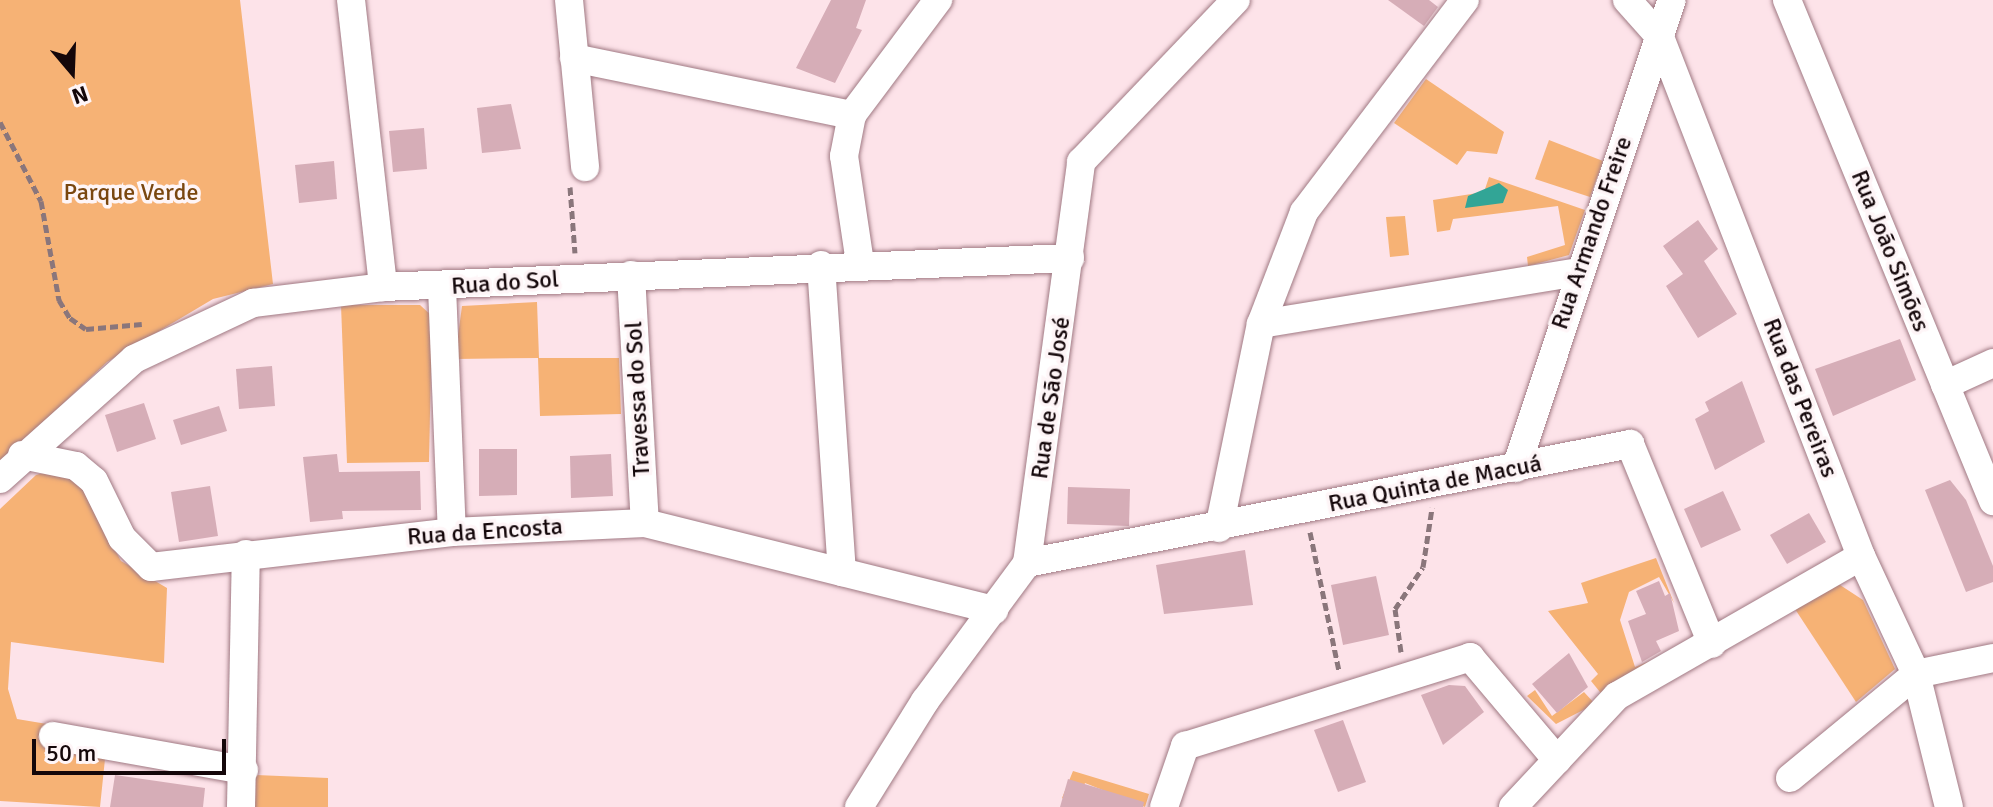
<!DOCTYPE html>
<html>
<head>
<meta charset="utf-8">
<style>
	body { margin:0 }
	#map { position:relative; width:1993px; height:807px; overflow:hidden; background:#fde3e9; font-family:Signika,sans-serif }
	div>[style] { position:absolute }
	.green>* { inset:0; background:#f6b275 }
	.water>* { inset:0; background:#32a596 }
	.building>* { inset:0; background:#d6adb7 }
	.path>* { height:5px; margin-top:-2.5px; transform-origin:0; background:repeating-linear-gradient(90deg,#8a767b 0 8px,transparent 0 12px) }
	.roads { filter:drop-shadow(0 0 2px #a07983) drop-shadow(0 0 2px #a07983) }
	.minor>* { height:28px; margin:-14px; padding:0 14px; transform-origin:14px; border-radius:14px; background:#fff }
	span { translate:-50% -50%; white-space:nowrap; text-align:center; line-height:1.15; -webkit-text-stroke:7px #fef5f7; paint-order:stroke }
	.park-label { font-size:24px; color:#7a470f }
	.street-label { font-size:24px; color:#14070a }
	.north { position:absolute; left:32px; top:32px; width:80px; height:80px; -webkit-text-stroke:6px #fef5f7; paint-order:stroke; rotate:161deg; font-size:22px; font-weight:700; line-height:32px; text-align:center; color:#14070a }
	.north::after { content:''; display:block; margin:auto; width:28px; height:36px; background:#14070a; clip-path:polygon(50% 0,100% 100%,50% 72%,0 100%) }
	.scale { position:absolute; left:32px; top:739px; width:194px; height:36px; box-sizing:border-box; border:4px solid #14070a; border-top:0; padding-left:10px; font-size:24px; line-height:28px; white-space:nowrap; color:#14070a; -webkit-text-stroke:6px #fef5f7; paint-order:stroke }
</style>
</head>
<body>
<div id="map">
	<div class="green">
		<i style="clip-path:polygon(0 0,240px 0,273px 284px,213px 299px,107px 362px,0 463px)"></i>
		<i style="clip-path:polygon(1426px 79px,1504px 132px,1497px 154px,1467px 151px,1457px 165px,1394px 123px)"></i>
		<i style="clip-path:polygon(1549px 140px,1603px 161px,1590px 197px,1535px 179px)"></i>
		<i style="clip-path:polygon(1489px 177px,1585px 210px,1569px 255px,1528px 266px,1527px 257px,1565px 245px,1558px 206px,1453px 219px,1450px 230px,1437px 232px,1433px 200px,1484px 192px)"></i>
		<i style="clip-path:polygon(1405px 216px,1409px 255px,1390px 257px,1386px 217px)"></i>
		<i style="clip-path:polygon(537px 302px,539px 358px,619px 358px,621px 414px,540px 416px,538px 358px,455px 359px,462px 306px)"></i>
		<i style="clip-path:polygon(341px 305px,420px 305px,432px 316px,429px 462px,347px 463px)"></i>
		<i style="clip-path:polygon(57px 469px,82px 488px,121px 561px,167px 588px,164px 663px,11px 642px,8px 689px,17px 719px,53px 725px,49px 750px,105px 759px,100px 807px,0 801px,0 509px,36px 475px)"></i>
		<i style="clip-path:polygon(1656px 558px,1674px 603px,1659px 577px,1629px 592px,1620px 620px,1635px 667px,1660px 657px,1604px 697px,1591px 681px,1598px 674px,1548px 611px,1588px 603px,1581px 583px)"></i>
		<i style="clip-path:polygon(1837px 583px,1863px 600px,1895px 669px,1856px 702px,1795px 609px)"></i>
		<i style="clip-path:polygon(1535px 690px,1552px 716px,1584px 692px,1595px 704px,1556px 724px,1527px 696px)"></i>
		<i style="clip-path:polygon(1073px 771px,1149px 794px,1145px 807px,1085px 783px,1077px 807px,1062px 798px)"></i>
		<i style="clip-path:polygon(256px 775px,328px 778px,328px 807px,255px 807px)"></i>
	</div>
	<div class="water">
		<i style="clip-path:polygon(1499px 183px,1508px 190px,1503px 203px,1465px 208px,1468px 196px)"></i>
	</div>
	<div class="building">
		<i style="clip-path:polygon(831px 0,866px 0,856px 28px,862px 30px,835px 83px,796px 68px)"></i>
		<i style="clip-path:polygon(1388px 0,1429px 0,1438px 7px,1424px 26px)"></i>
		<i style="clip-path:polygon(511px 104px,521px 149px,482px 153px,477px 108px)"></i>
		<i style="clip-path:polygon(424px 128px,427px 169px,393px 172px,389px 131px)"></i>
		<i style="clip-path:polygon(334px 161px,337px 199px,299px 203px,295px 165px)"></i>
		<i style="clip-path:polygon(1698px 220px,1718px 249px,1704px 261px,1737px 314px,1698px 338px,1666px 286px,1683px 274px,1663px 246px)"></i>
		<i style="clip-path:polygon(1900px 339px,1916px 380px,1833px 416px,1815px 369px)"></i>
		<i style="clip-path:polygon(272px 366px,275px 406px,239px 409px,236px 369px)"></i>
		<i style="clip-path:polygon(1742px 381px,1765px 442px,1715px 470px,1695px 419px,1709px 411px,1705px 402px)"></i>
		<i style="clip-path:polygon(144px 403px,156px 439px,117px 452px,105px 415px)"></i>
		<i style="clip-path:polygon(219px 406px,227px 431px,181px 445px,173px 420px)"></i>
		<i style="clip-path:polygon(479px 449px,517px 449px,517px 495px,479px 496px)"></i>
		<i style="clip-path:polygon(337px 454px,339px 472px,420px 471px,421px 510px,342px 511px,343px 519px,310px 522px,303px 457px)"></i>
		<i style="clip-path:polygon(611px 454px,613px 496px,571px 498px,570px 456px)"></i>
		<i style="clip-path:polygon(1950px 480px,1966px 500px,1993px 566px,1993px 582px,1966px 592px,1925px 490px)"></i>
		<i style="clip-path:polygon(210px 486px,218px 536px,179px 542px,171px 492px)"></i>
		<i style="clip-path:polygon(1068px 487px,1130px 489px,1129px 526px,1067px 524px)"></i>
		<i style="clip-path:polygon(1723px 491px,1741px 530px,1701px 548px,1684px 509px)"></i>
		<i style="clip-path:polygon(1809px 513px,1826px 542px,1787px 564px,1770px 535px)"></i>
		<i style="clip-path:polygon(1245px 550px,1253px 605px,1164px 614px,1156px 565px)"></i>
		<i style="clip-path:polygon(1376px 576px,1389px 635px,1343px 645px,1331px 585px)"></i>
		<i style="clip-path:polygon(1659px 581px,1665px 596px,1670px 593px,1679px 631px,1656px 641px,1661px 651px,1642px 662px,1628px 621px,1646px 614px,1636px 591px)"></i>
		<i style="clip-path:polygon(1569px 653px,1588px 687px,1557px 713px,1532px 684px)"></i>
		<i style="clip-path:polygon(1449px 685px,1465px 686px,1484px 712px,1443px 745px,1421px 695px)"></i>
		<i style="clip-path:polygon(1343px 720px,1366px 782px,1338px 792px,1314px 730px)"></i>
		<i style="clip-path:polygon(115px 775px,205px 788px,203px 807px,110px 807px)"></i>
		<i style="clip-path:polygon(1068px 779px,1144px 802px,1143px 807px,1060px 807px)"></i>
	</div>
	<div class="path">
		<i style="left:0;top:122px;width:89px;rotate:62.6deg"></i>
		<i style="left:41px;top:201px;width:101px;rotate:79.7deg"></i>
		<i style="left:59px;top:300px;width:21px;rotate:59deg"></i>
		<i style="left:70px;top:318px;width:19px;rotate:35deg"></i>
		<i style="left:86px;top:329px;width:56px;rotate:-5.1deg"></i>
		<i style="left:570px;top:187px;width:66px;rotate:85.7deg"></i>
		<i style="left:1310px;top:532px;width:142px;rotate:78.2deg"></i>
		<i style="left:1401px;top:652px;width:43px;rotate:-97.9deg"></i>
		<i style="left:1395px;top:609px;width:50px;rotate:-56.3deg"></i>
		<i style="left:1423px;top:567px;width:60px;rotate:-81.3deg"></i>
	</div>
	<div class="roads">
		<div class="minor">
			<i style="left:351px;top:0;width:289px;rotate:83.6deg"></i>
			<i style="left:569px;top:0;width:168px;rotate:84.5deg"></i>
			<i style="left:1627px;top:0;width:50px;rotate:48.3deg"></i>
			<i style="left:1660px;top:37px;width:557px;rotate:68.83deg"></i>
			<i style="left:1861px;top:556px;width:130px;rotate:65deg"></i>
			<i style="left:1916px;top:674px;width:137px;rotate:76.1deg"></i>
			<i style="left:1787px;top:0;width:542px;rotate:67.65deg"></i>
			<i style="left:574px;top:58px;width:284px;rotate:11.6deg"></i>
			<i style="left:860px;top:263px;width:108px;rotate:-98.5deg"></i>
			<i style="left:844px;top:156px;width:42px;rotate:-79deg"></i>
			<i style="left:852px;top:115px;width:144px;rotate:-53.2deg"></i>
			<i style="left:821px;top:265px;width:308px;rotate:86.1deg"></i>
			<i style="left:631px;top:275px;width:248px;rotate:86.8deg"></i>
			<i style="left:442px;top:287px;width:245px;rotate:87.7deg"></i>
			<i style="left:1261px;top:324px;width:320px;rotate:-9.3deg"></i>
			<i style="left:1945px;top:385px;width:53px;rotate:-24.6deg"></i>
			<i style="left:22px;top:455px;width:55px;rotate:11.5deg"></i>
			<i style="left:76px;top:466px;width:23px;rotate:40deg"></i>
			<i style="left:94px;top:481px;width:64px;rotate:63.8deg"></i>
			<i style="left:122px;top:538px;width:41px;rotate:45deg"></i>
			<i style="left:151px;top:567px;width:303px;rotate:-6.6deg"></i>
			<i style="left:452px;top:532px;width:193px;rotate:-2.7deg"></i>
			<i style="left:645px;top:523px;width:360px;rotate:14deg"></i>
			<i style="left:1516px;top:468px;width:493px;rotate:-71.6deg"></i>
			<i style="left:0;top:479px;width:180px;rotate:-41.8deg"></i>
			<i style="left:134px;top:359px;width:132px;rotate:-25.2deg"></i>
			<i style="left:253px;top:303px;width:131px;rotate:-7deg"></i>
			<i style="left:383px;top:287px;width:688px;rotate:-2.42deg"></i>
			<i style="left:1219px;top:528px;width:208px;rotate:-78.4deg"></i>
			<i style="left:1261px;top:324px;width:120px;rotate:-69deg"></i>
			<i style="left:1304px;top:212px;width:266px;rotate:-52.8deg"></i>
			<i style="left:1027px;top:563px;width:615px;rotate:-11.16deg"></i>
			<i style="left:1630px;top:444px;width:216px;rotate:67.7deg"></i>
			<i style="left:53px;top:736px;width:194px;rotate:10.1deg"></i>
			<i style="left:1790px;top:778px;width:163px;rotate:-39.5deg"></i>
			<i style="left:1916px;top:674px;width:79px;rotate:-11.7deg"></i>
			<i style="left:241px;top:807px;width:253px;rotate:-88.9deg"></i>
			<i style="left:859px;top:807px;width:125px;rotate:-58.1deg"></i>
			<i style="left:925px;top:701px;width:172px;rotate:-53.5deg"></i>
			<i style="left:1027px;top:563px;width:405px;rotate:-82.3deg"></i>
			<i style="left:1081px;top:162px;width:224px;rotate:-46.3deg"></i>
			<i style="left:1164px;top:807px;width:65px;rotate:-71deg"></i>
			<i style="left:1185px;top:746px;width:299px;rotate:-17.3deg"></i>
			<i style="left:1470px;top:657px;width:135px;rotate:49.8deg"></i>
			<i style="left:1513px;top:807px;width:152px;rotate:-46.9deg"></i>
			<i style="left:1617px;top:696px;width:281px;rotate:-29.8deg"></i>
		</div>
	</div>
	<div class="park-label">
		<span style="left:131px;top:193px">Parque Verde</span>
	</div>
	<div class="street-label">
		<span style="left:1592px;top:233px;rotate:-71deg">Rua Armando Freire</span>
		<span style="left:1890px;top:251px;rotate:68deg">Rua João Simões</span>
		<span style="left:505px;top:283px;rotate:-4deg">Rua do Sol</span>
		<span style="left:1051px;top:398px;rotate:-82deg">Rua de São José</span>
		<span style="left:1800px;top:398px;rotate:69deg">Rua das Pereiras</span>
		<span style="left:638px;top:399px;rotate:-93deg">Travessa do Sol</span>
		<span style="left:1435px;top:484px;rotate:-11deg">Rua Quinta de Macuá</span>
		<span style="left:485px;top:532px;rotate:-4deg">Rua da Encosta</span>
	</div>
	<div class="north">N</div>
	<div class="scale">50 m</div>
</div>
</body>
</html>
